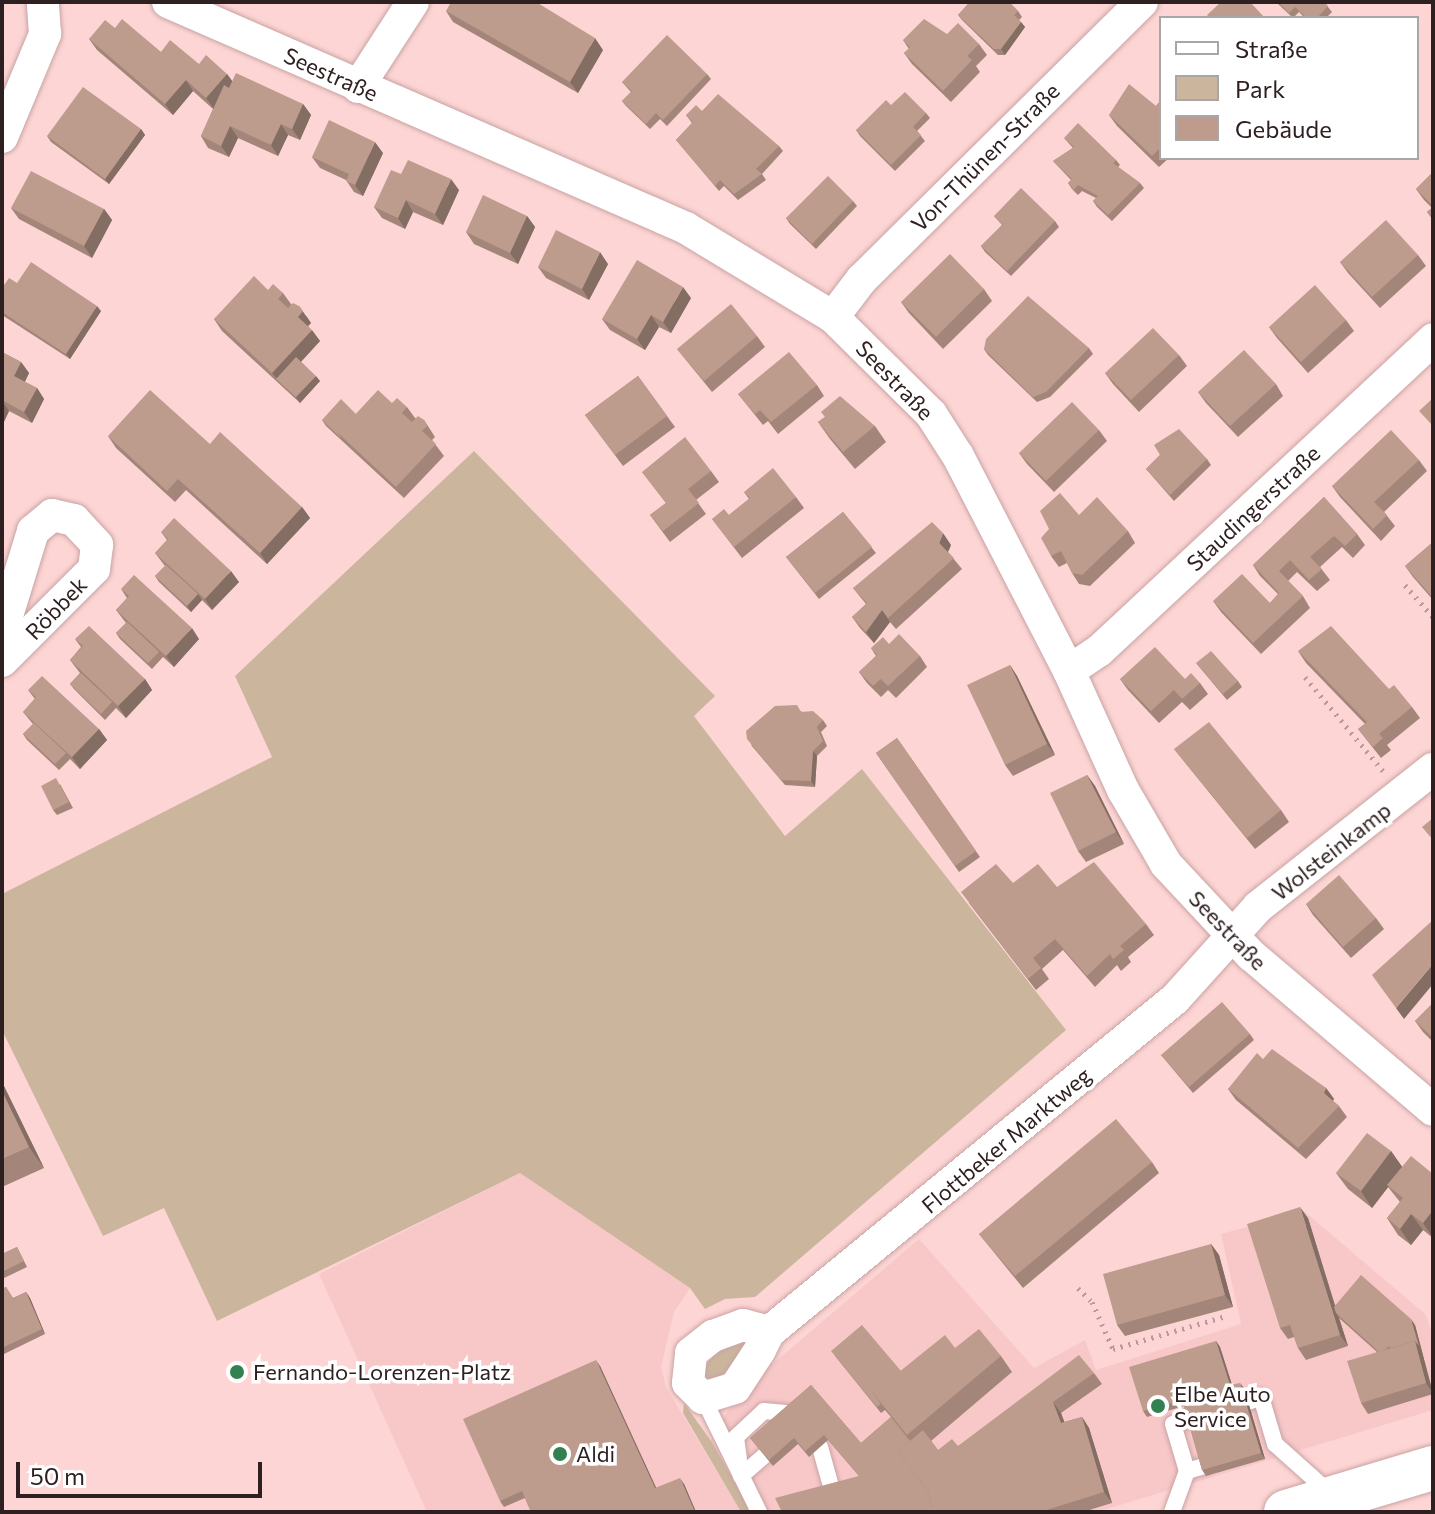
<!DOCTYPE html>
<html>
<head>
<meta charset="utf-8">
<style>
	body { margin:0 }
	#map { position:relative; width:1435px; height:1514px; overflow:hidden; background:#fdd5d5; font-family:Commissioner,sans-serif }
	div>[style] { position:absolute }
	.built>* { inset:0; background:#f8c8c9 }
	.green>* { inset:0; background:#cbb69d }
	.path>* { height:5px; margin-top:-2.5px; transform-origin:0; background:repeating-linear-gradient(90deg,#b99999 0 2px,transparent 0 8px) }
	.roads { filter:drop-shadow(0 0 2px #c9a3a3) drop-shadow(0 0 2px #c9a3a3) }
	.lane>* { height:16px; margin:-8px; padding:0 8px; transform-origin:8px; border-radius:8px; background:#fff }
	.street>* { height:32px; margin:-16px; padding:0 16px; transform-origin:16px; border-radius:16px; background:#fff }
	.primary>* { height:44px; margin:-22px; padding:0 22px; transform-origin:22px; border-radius:22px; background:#fff }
	.wall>* { inset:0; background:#a38679 }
	.shaded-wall>* { inset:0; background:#846d63 }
	.building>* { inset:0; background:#bd9c8d }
	.dots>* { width:22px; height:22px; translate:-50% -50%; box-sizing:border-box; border:4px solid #fff; border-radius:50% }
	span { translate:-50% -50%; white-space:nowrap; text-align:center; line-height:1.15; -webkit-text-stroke:7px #fff; paint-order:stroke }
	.street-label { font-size:22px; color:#2e2020 }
	.poi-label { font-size:22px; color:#2e2020 }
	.left { translate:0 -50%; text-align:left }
	.frame { position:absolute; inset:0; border:4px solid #2e2020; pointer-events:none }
	.legend { position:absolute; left:1159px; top:16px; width:260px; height:144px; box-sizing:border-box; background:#fff; border:2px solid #aba6a6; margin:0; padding:10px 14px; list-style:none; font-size:24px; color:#2e2020 }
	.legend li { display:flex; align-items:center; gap:16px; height:40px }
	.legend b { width:40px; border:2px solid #aba6a6 }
	.scale { position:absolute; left:16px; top:1462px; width:246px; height:36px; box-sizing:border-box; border:4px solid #2e2020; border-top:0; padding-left:10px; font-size:24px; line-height:28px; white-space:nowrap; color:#2e2020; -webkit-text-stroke:6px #fff; paint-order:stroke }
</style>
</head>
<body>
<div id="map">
	<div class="built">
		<i style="clip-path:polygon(520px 1173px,690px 1288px,674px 1312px,661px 1367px,666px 1387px,741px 1512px,427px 1512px,319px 1274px)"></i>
		<i style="clip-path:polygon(1304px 1211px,1426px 1315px,1433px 1336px,1433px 1410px,1097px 1512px,752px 1512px,711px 1441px,734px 1400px,762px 1373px,919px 1239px,1034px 1368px,1085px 1340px,1096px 1370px,1241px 1324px,1221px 1234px)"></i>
	</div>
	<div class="green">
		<i style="clip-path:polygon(474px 451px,715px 696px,694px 716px,785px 836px,862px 769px,1066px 1030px,755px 1297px,725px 1299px,705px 1309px,690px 1288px,520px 1173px,217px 1321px,164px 1208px,103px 1236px,2px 1030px,2px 894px,272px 757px,235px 676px)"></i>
		<i style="clip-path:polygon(746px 1341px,727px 1375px,711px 1385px,701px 1373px,709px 1361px,722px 1347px)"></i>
		<i style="clip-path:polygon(684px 1403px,711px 1441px,752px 1512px,741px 1512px,683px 1413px)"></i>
	</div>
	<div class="path">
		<i style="left:1405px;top:585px;width:43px;rotate:48.8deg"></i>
		<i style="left:1305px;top:677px;width:122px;rotate:50.3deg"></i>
		<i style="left:1078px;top:1288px;width:20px;rotate:45deg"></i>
		<i style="left:1092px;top:1302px;width:51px;rotate:65.9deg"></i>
		<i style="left:1113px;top:1349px;width:118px;rotate:-16.3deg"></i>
	</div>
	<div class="roads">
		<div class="lane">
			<i style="left:703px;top:1398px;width:127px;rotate:63.8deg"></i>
			<i style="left:1248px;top:1402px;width:14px;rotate:-21deg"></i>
			<i style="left:1261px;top:1397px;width:49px;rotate:73.4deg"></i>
			<i style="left:1275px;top:1444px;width:75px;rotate:41.8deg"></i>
			<i style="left:820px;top:1447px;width:45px;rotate:74.4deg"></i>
			<i style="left:739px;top:1459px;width:22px;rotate:-98deg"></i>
			<i style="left:736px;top:1437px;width:38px;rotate:-43deg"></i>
			<i style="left:764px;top:1411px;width:25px;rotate:5deg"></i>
			<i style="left:1187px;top:1471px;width:49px;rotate:-106.6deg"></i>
			<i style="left:1173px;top:1424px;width:18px;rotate:-16deg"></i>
			<i style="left:741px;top:1476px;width:30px;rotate:-41deg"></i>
			<i style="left:1172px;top:1512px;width:44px;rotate:-69.9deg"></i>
			<i style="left:1187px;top:1471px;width:18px;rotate:-16deg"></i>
		</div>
		<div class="street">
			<i style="left:168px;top:2px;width:565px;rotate:23.57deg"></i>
			<i style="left:686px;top:228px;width:172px;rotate:31.2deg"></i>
			<i style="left:833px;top:317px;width:138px;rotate:44.7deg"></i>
			<i style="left:931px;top:414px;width:50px;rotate:57.3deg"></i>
			<i style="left:958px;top:456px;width:242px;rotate:62.7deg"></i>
			<i style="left:1069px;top:671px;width:131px;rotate:65.6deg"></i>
			<i style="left:1123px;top:790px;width:86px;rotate:59.8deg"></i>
			<i style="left:1166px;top:864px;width:125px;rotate:47deg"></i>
			<i style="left:1251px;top:955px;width:239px;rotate:40.4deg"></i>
			<i style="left:358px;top:87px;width:101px;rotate:-57.1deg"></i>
			<i style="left:2px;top:137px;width:112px;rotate:-67.3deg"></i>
			<i style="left:45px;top:34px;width:32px;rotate:-94deg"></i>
			<i style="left:833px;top:317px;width:48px;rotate:-52.7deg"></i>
			<i style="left:862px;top:279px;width:394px;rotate:-44.7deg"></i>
			<i style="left:2px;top:632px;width:106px;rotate:-72.9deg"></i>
			<i style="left:33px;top:531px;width:25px;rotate:-40deg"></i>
			<i style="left:52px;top:515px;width:23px;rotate:13deg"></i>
			<i style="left:74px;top:520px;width:34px;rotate:47deg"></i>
			<i style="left:97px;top:545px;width:24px;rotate:97deg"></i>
			<i style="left:94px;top:569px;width:130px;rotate:135deg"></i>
			<i style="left:1069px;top:671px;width:37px;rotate:-34deg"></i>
			<i style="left:1100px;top:650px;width:456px;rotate:-43deg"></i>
			<i style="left:743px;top:1325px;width:27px;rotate:15deg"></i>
			<i style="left:769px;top:1332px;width:20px;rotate:117deg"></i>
			<i style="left:760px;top:1350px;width:45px;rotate:123.3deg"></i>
			<i style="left:735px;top:1388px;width:34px;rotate:163deg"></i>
			<i style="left:703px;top:1398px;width:21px;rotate:-135deg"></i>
			<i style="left:688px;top:1383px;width:30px;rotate:-84deg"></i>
			<i style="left:691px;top:1353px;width:28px;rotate:-38deg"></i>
			<i style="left:713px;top:1336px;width:32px;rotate:-20deg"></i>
			<i style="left:769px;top:1332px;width:525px;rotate:-39.36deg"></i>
			<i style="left:1175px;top:999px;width:124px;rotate:-47.9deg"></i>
			<i style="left:1258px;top:907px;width:223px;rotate:-38.3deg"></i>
		</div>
		<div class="primary">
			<i style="left:1286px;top:1512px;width:153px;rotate:-16.7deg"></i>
		</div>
	</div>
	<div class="wall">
		<i style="clip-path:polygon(966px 2px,1009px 2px,1018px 11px,1022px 17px,1019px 20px,1025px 27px,1005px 55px,998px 55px,962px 20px,958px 15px,968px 4px)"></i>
		<i style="clip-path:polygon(1276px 2px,1324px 2px,1332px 12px,1326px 18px,1305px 18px,1299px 12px,1293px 18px)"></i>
		<i style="clip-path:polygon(446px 11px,603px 50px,578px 93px,453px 22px)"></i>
		<i style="clip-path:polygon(115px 28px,161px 52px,227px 74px,232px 81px,303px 104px,311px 115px,300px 140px,288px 135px,278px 156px,238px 138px,229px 157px,208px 148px,201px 136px,213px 109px,193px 91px,173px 115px,97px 50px,89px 39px)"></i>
		<i style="clip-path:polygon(947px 34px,979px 44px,987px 55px,976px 66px,980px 72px,951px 102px,912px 64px,904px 53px,909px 49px,903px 40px)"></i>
		<i style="clip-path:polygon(707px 74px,711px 79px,667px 126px,660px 119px,650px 129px,626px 106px,622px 101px,631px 92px,622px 82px)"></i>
		<i style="clip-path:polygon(1161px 100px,1161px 158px,1169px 158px,1159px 167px,1117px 126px,1109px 115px,1156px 106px)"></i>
		<i style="clip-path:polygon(891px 105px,926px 113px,930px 118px,917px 131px,925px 141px,895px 171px,860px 136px,856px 130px)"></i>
		<i style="clip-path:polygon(702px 111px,779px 146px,783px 151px,762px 174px,766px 180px,738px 200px,724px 186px,719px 191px,676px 140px,692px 123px,686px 115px)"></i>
		<i style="clip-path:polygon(141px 129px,145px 135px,109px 184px,51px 142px,47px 136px)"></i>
		<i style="clip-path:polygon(1064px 138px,1116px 160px,1120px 165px,1118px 167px,1140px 183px,1144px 188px,1112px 221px,1097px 207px,1093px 201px,1096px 198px,1082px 191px,1078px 195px,1072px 189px,1068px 183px,1071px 180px,1053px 161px,1073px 148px)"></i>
		<i style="clip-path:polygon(383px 153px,363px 196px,354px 192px,346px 180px,320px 168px,312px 157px)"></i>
		<i style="clip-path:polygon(1433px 172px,1433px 220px,1427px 212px,1432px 208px,1424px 200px,1416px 189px)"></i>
		<i style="clip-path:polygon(401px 174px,459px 190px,443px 225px,413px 212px,405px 229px,382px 218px,374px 207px)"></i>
		<i style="clip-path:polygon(853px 201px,857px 206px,816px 249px,790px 224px,786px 218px)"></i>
		<i style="clip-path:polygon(11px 208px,104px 209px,112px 220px,92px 258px,19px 219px)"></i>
		<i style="clip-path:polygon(527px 216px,535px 227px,518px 264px,474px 244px,466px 232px)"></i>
		<i style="clip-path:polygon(994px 216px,1055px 221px,1059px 227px,1011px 276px,985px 252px,981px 246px,1002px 225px)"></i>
		<i style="clip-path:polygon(1418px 255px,1426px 266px,1380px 308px,1348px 273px,1340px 262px)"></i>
		<i style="clip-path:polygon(608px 264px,589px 300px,546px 278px,538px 267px)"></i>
		<i style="clip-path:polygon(17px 283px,101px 311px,70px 359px,2px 315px,2px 288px)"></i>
		<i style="clip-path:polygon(984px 289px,992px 301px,943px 349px,909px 313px,901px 302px)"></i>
		<i style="clip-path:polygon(268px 290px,283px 293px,291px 304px,307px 317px,311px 323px,308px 326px,320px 341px,301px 362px,320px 381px,300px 403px,222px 331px,214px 319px)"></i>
		<i style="clip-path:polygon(691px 298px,671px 333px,659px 327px,645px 350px,610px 330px,602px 319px)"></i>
		<i style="clip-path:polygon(1346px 320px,1354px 331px,1308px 373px,1277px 338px,1269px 327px)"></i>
		<i style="clip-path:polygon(757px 336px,765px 347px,712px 392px,677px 349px)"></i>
		<i style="clip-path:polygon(1089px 348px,1093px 354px,1050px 397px,1037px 402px,988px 355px,984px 349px)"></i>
		<i style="clip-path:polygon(2px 352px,21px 362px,29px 373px,25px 382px,37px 388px,44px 399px,32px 423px,9px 411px,2px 426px)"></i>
		<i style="clip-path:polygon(1179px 355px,1187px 366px,1139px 412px,1113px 384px,1105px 373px)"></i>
		<i style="clip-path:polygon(638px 376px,675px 427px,623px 466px,585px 415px)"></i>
		<i style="clip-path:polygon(1276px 384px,1283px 396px,1238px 437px,1206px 403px,1198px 392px)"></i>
		<i style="clip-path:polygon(817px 385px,824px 396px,778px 434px,768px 421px,763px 425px,738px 394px)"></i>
		<i style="clip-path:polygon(407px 407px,415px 418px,424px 420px,435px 437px,432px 440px,444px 456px,404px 498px,326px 426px,322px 420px,356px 414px)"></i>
		<i style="clip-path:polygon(825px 417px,875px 426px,886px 442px,855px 469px,830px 439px,818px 422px)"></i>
		<i style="clip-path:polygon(1099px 430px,1107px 441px,1054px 492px,1027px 464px,1019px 453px)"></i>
		<i style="clip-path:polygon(108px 436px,302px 507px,310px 518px,267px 564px,186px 490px,175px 502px,116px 448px)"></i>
		<i style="clip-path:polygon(1160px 455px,1207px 459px,1211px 465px,1174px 501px,1146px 469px)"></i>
		<i style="clip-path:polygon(1419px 460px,1427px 471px,1384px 512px,1395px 526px,1381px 541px,1340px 497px,1332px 486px)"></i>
		<i style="clip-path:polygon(711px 471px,719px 482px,696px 500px,706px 514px,670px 542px,650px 515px,666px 503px,642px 472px)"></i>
		<i style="clip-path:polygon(744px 492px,796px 497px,804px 508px,742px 558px,712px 519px,729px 515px,749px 499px)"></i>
		<i style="clip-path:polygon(1324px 497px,1357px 534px,1365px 545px,1353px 558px,1342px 547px,1320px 567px,1330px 580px,1317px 591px,1297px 572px,1288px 581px,1303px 596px,1310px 608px,1261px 654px,1221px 612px,1213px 601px,1270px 603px,1278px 594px,1260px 576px,1253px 565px)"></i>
		<i style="clip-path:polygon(843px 512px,876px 553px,819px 599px,786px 557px)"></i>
		<i style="clip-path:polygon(1079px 515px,1128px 531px,1135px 543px,1090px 586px,1079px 584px,1072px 573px,1067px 563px,1059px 567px,1051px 556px)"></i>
		<i style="clip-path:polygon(161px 532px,239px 582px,212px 610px,202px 600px,191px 612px,159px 582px,155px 576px,165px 566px,155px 553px,167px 540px)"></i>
		<i style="clip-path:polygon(1433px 542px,1433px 600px,1413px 577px,1405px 566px)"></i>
		<i style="clip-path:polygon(951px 545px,948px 552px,962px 569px,896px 629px,890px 622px,874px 643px,860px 628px,852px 617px,866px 604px,853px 588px)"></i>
		<i style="clip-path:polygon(121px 589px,199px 639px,174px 667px,163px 657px,152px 669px,120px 639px,116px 633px,126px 623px,116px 610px,127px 598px)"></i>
		<i style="clip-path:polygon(75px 639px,145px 679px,152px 690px,126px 718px,116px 708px,105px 720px,74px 689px,70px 684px,80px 673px,70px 660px,81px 647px)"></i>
		<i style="clip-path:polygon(889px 644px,920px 656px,927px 667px,896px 698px,888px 690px,881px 697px,867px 683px,859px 672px,876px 656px,871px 648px)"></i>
		<i style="clip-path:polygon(1298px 651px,1412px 707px,1420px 718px,1387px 745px,1391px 750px,1381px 758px,1358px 729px,1365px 724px,1306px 663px)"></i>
		<i style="clip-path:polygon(1196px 663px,1238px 681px,1242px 687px,1227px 700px)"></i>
		<i style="clip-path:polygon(1010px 665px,1017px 676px,1055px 755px,1013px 776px,1005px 765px)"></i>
		<i style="clip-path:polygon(1120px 679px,1185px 679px,1200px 683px,1208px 694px,1190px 710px,1182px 702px,1159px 723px,1128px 690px)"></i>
		<i style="clip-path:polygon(28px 690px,99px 729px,107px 740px,80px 769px,70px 759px,59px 770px,27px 740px,23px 734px,33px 724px,23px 712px,35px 699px)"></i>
		<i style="clip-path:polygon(800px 711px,823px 720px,827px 726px,821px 732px,827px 746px,817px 756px,815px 787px,785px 785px,751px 745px)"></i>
		<i style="clip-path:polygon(897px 738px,980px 857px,959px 872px,876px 753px)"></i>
		<i style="clip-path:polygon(1174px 749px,1281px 810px,1289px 822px,1255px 849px)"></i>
		<i style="clip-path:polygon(1087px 775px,1095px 786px,1124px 844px,1086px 862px,1078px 851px)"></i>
		<i style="clip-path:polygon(60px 784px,73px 808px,57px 815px,53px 810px)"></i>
		<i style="clip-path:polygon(1013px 883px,1057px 887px,1146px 924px,1154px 935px,1128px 957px,1131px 962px,1121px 971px,1117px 965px,1095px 987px,1063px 950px,1042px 969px,1049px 979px,1036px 990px,969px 903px)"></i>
		<i style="clip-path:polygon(1306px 904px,1376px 918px,1384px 929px,1351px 958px,1313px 915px)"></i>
		<i style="clip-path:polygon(1433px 1003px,1433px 1042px,1423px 1032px,1415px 1021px)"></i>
		<i style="clip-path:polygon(1250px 1034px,1254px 1040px,1193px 1093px,1161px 1055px)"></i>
		<i style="clip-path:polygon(1263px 1059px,1326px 1088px,1334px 1099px,1333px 1101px,1339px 1106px,1347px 1117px,1306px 1159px,1236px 1100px,1228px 1089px)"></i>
		<i style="clip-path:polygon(2px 1082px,44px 1168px,2px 1187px)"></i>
		<i style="clip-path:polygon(1391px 1151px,1402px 1167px,1433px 1174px,1433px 1238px,1423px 1230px,1411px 1245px,1398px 1235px,1387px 1218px,1400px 1202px,1388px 1187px,1372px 1208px,1348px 1189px,1336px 1173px)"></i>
		<i style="clip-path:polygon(1152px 1162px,1159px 1173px,1023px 1288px,979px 1234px)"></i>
		<i style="clip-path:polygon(1308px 1218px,1335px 1305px,1415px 1325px,1433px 1394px,1368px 1414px,1361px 1403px,1377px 1352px,1339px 1318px,1348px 1346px,1306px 1360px,1298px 1348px,1294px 1337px,1288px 1339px,1280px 1328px)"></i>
		<i style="clip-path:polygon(1211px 1244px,1219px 1255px,1233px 1307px,1125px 1336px,1117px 1325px)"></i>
		<i style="clip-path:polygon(17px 1247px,27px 1267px,2px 1279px,2px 1254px)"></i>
		<i style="clip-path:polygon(6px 1287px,13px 1298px,26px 1292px,30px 1298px,45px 1334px,2px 1355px,2px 1289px)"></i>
		<i style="clip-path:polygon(1216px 1341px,1220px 1347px,1232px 1385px,1244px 1388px,1265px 1459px,1206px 1476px,1202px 1470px,1184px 1406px,1147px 1417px,1143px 1411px)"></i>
		<i style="clip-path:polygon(955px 1348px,1001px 1356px,1012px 1372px,931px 1441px,938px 1450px,958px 1446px,1094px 1373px,1102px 1384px,1061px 1413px,1064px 1422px,1082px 1417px,1089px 1428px,1112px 1503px,1083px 1512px,782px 1512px,859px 1476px,828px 1440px,809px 1457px,798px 1444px,773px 1466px,750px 1438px,811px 1385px,861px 1443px,891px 1417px,885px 1410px,881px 1413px,835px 1356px,901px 1371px)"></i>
		<i style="clip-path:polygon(600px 1366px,656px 1488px,684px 1484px,696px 1512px,531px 1512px,525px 1498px,504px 1507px,500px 1501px)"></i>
	</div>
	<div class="shaded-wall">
		<i style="clip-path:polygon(1021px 22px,1025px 27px,1005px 55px,1001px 49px)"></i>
		<i style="clip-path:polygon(595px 38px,603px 50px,578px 93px,570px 82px)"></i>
		<i style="clip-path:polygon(227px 74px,235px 85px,214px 109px,206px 98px)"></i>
		<i style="clip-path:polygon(186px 80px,193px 91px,173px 115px,165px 104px)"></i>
		<i style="clip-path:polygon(303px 104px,311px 115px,300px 140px,292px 129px)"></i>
		<i style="clip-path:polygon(281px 124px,288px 135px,278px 156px,271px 145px)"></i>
		<i style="clip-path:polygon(230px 126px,238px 138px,229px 157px,221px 146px)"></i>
		<i style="clip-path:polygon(141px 129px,145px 135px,109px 184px,105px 179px)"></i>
		<i style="clip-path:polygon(375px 142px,383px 153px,363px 196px,355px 185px)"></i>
		<i style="clip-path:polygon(451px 179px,459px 190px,443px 225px,435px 214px)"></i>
		<i style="clip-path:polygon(406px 200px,413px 212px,405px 229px,398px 218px)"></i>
		<i style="clip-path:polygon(104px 209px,112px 220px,92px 258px,84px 246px)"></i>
		<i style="clip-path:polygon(527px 216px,535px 227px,518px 264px,510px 253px)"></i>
		<i style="clip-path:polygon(600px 252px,608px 264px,589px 300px,582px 289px)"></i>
		<i style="clip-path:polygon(683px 287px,691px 298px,671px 333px,663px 322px)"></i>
		<i style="clip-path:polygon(97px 306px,101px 311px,70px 359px,66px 354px)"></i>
		<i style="clip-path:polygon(299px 306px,311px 323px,306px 328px,298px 317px)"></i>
		<i style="clip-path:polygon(651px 315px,659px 327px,645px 350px,637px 339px)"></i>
		<i style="clip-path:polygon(312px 330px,320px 341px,281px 383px,272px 373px)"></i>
		<i style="clip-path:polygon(21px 362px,29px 373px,22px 387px,14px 376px)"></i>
		<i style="clip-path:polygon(316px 376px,320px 381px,300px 403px,296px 397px)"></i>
		<i style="clip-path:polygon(37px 388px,44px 399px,32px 423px,24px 412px)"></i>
		<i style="clip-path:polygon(2px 401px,9px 411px,2px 426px)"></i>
		<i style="clip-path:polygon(302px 507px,310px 518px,267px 564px,260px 553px)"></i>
		<i style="clip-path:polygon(943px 533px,951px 545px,947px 554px,939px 543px)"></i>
		<i style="clip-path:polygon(231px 571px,239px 582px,212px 610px,205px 599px)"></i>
		<i style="clip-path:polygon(198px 594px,202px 600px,191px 612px,187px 606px)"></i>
		<i style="clip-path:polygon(882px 610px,890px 622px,874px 643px,866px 632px)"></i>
		<i style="clip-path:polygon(192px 628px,199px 639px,174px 667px,166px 656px)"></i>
		<i style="clip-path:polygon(1010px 665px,1017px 676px,1055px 755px,1047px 744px)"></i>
		<i style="clip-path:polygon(145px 679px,152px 690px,126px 718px,118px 706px)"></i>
		<i style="clip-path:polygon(99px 729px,107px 740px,80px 769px,72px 757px)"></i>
		<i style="clip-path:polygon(813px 751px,817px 756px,815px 787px,811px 781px)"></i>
		<i style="clip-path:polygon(1087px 775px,1095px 786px,1124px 844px,1116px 832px)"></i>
		<i style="clip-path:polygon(1433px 964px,1433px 984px,1404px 1019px,1396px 1008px)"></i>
		<i style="clip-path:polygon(2px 1082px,44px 1168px,29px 1147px,2px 1091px)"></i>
		<i style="clip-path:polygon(1326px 1088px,1334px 1099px,1331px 1104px,1324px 1093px)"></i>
		<i style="clip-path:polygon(1391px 1151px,1403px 1168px,1372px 1208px,1361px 1191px)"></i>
		<i style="clip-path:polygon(1300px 1207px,1308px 1218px,1338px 1316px,1336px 1313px,1339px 1318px,1348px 1346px,1340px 1335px)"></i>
		<i style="clip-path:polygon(1433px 1210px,1433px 1238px,1423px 1223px)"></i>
		<i style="clip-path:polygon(1411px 1214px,1423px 1230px,1411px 1245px,1400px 1229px)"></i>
		<i style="clip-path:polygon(1211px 1244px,1219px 1255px,1233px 1307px,1225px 1295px)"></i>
		<i style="clip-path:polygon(26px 1292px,30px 1298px,45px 1334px,42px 1329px)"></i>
		<i style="clip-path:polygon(1411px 1319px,1415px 1325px,1433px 1393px,1426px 1383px,1415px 1341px)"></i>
		<i style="clip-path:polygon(1216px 1341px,1220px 1347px,1234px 1391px,1230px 1385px)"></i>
		<i style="clip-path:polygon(596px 1360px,600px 1366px,659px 1494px,655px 1488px)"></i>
		<i style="clip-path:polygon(1240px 1383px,1244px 1388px,1265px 1459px,1261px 1453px)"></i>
		<i style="clip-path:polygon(1053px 1402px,1061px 1413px,1069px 1434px,1061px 1423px)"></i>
		<i style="clip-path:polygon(1082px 1417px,1089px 1428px,1112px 1503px,1104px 1492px)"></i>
		<i style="clip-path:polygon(680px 1478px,684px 1484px,696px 1512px,695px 1512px)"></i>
	</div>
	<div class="building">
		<i style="clip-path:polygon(451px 2px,536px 2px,595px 38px,570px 82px,446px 11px)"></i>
		<i style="clip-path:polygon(968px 2px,1009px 2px,1018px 11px,1014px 15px,1021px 22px,1001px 49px,994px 49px,958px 15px,969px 3px)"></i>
		<i style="clip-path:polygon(1221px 2px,1250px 2px,1265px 18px,1210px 18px,1207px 15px)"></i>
		<i style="clip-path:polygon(1278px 2px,1324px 2px,1328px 6px,1317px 18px,1307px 18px,1295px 7px,1289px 13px)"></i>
		<i style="clip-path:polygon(122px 19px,161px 52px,170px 40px,199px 64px,206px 55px,227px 74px,206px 98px,186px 80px,165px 104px,89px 39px,105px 20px,115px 28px)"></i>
		<i style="clip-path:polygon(924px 19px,947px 34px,958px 23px,979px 44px,967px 56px,972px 60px,943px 91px,904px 53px,910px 47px,903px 40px)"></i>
		<i style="clip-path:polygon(667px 35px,707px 74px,663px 120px,656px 113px,646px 124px,622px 101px,632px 91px,622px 82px)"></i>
		<i style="clip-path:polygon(236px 73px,303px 104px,292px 129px,281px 124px,271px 145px,230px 126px,221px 146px,201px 136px,224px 85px,229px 88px)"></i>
		<i style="clip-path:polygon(1129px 84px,1156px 106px,1161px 100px,1161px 147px,1152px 156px,1109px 115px)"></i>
		<i style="clip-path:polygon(83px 87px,141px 129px,105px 179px,47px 136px)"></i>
		<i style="clip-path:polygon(905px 92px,926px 113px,913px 127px,921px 135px,891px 165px,856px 130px,886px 100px,891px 105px)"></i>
		<i style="clip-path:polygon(718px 94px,779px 146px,756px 169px,762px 174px,734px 194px,720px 180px,715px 186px,676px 140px,693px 122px,686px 115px,696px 105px,702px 111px)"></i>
		<i style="clip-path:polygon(329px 120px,375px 142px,355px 185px,346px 181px,349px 174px,312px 157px)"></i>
		<i style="clip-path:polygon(1078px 123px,1116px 160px,1113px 163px,1140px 183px,1108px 215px,1093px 201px,1098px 196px,1078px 185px,1074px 190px,1068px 183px,1072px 179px,1053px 161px,1074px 147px,1064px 138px)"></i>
		<i style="clip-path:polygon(408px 160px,451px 179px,435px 214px,406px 200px,398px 218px,374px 207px,391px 170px,401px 174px)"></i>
		<i style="clip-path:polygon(31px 171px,104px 209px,84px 246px,11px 208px)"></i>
		<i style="clip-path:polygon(1433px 172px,1433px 206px,1416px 189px)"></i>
		<i style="clip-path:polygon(828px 176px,853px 201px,812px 244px,786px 218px)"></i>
		<i style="clip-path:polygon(1021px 188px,1055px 221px,1007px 271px,981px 246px,1003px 225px,994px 216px)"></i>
		<i style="clip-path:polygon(483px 195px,527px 216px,510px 253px,466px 232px)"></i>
		<i style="clip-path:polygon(1433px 207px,1433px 218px,1427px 212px)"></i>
		<i style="clip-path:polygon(1386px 220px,1418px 255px,1372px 297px,1340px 262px)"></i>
		<i style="clip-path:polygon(556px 230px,600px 252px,582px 289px,538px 267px)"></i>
		<i style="clip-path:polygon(950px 254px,984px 289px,936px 337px,901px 302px)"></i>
		<i style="clip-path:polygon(637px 260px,683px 287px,663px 322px,651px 315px,637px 339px,602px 319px)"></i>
		<i style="clip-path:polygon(31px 262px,97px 306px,66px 354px,2px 312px,2px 288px,9px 278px,17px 283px)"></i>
		<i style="clip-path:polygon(254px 276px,268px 290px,273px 284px,283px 293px,278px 299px,288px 308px,293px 303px,299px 306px,303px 311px,298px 317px,312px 330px,272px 373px,214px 319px)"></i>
		<i style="clip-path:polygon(1315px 285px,1346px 320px,1301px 362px,1269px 327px)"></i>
		<i style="clip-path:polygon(1028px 296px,1089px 348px,1046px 392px,1033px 397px,984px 349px,986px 339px)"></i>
		<i style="clip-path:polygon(731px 304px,757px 336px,704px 381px,677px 349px)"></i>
		<i style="clip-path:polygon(1153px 328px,1179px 355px,1131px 400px,1105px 373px)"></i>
		<i style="clip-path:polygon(1244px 350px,1276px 384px,1230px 426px,1198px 392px)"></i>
		<i style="clip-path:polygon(2px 352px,21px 362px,14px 376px,37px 388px,24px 412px,2px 400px)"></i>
		<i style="clip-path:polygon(789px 352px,817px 385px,771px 422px,760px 410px,755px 414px,738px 394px)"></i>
		<i style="clip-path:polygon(296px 357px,316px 376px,296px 397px,276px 379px)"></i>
		<i style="clip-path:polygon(638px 376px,667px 416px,615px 455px,585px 415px)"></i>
		<i style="clip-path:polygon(150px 390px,210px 444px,220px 432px,302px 507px,260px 553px,178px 479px,167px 491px,108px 436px)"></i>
		<i style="clip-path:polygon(378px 390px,392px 403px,397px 398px,407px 407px,402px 413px,412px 422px,418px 416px,424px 420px,427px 426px,422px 431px,436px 444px,396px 487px,338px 433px)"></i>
		<i style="clip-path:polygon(840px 396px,875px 426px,843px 452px,818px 422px,825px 417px,821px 412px)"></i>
		<i style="clip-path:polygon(1433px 398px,1433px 426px,1419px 411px)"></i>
		<i style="clip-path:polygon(341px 399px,356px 414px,338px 433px,342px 439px,322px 420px)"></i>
		<i style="clip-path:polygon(1072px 402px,1099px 430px,1046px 481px,1019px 453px)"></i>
		<i style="clip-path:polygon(1179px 429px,1207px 459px,1170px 495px,1146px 469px,1160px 455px,1154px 445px)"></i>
		<i style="clip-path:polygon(1391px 430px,1419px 460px,1374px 502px,1387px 515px,1373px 529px,1332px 486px)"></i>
		<i style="clip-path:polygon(685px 437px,711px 471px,688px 489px,699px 503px,663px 531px,650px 515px,666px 503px,642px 472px)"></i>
		<i style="clip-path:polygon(773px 468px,796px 497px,734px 547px,712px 519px,724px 509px,729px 515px,750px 498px,744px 492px)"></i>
		<i style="clip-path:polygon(1060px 493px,1079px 515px,1097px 497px,1128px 531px,1082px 575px,1072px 573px,1061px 551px,1051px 556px,1041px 538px,1049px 529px,1040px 511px)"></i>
		<i style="clip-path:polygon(1324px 497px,1357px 534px,1345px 546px,1334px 536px,1310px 557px,1322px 569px,1309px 580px,1290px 560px,1279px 571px,1303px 596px,1253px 643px,1213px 601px,1242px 574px,1270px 603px,1279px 593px,1253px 565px)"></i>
		<i style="clip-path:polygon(843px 512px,872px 547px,815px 593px,786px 557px)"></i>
		<i style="clip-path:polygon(174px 518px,231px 571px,205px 599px,155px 553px,168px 539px,161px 532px)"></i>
		<i style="clip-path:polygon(932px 522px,943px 533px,939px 543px,954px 558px,888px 618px,882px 610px,866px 632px,852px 617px,867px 603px,853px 588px)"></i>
		<i style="clip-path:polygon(1433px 542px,1433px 598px,1405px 566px)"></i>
		<i style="clip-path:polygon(166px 565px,198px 594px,187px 606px,155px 576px)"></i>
		<i style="clip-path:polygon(134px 575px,192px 628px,166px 656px,116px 610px,129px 596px,121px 589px)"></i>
		<i style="clip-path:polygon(127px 622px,159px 652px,148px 663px,116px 633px)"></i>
		<i style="clip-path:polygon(89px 626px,145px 679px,118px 706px,70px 660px,83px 646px,75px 639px)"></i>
		<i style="clip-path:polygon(1331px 626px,1389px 689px,1394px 685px,1412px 707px,1379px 734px,1383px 738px,1373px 747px,1358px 729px,1367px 722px,1298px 651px)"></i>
		<i style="clip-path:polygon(899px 634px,920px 656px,888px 686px,881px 679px,873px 686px,859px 672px,877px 655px,871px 648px,883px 637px,889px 644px)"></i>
		<i style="clip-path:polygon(1155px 647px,1185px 679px,1191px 673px,1200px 683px,1182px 699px,1174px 690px,1151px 711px,1120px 679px)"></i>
		<i style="clip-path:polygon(1211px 651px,1238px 681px,1223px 694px,1196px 663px)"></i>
		<i style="clip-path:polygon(1010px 665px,1047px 744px,1005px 765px,967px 685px)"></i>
		<i style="clip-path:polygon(81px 673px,112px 702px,101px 714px,70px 684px)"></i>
		<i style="clip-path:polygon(42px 676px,99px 729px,72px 757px,23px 712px,36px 697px,28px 690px)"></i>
		<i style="clip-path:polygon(797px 705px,801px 712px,813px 711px,823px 720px,817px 727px,823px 741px,813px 751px,811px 781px,781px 780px,747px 739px,746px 731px,775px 706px)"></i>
		<i style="clip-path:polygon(1209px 722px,1281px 810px,1247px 838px,1174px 749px)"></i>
		<i style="clip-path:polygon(34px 723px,66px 753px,55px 764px,23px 734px)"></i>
		<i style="clip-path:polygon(897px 738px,976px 851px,955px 866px,876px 753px)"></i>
		<i style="clip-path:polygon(1087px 775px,1116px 832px,1078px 851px,1050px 793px)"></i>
		<i style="clip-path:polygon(56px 778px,69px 802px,53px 810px,41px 786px)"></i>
		<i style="clip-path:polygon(1433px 818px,1433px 840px,1422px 827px)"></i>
		<i style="clip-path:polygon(1094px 862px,1146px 924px,1120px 946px,1124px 950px,1113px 959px,1110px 954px,1087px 976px,1055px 939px,1033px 958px,1041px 968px,1028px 979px,961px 892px,996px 864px,1013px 883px,1038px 864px,1057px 887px)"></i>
		<i style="clip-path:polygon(1339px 875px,1376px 918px,1343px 947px,1306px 904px)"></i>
		<i style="clip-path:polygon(1433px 920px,1433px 964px,1396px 1008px,1372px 975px)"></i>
		<i style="clip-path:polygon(1222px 1002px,1250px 1034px,1189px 1087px,1161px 1055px)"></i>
		<i style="clip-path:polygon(1433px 1003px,1433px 1038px,1415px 1021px)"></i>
		<i style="clip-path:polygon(1272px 1049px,1326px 1088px,1324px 1093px,1339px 1106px,1298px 1148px,1228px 1089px,1257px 1053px,1263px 1059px)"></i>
		<i style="clip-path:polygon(2px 1091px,29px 1147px,2px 1159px)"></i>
		<i style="clip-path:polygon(1116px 1119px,1152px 1162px,1015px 1276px,979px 1234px)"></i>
		<i style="clip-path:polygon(1367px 1133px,1391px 1151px,1361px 1191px,1336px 1173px)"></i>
		<i style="clip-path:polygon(1411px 1156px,1433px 1174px,1433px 1210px,1423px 1223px,1411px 1214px,1400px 1229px,1387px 1218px,1403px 1198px,1387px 1185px)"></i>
		<i style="clip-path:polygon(1300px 1207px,1340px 1335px,1298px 1348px,1290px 1325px,1280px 1328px,1247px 1224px)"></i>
		<i style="clip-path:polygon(1211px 1244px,1225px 1295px,1117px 1325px,1103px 1274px)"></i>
		<i style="clip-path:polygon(17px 1247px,24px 1261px,2px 1272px,2px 1254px)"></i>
		<i style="clip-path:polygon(1361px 1275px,1411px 1319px,1419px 1346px,1415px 1341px,1390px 1348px,1389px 1346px,1386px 1349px,1379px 1352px,1336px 1313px,1334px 1307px)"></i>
		<i style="clip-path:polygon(6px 1287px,13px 1299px,26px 1292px,42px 1329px,2px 1348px,2px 1289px)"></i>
		<i style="clip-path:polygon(862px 1325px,901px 1371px,873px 1393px,881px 1404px,877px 1407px,831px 1351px)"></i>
		<i style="clip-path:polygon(979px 1329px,1001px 1356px,907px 1435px,873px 1393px,945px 1335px,955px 1348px)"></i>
		<i style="clip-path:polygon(1216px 1341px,1230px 1385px,1240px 1383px,1261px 1453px,1202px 1470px,1182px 1400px,1143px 1411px,1129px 1367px)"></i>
		<i style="clip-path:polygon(1415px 1341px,1426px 1383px,1361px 1403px,1347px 1361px)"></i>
		<i style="clip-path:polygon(1079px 1355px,1094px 1373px,1053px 1402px,1061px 1423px,1082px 1417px,1104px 1492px,1040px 1512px,1014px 1512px,1013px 1510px,1005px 1512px,934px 1512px,928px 1491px,898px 1451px,923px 1430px,938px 1450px,952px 1439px,958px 1446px)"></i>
		<i style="clip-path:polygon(596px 1360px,655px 1488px,680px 1478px,695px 1512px,531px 1512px,522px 1491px,500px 1501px,463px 1419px)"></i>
		<i style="clip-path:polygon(811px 1385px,861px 1443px,891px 1417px,910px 1441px,898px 1451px,928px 1491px,934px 1512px,782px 1512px,775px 1498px,859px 1476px,824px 1435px,805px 1451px,794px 1438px,769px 1460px,750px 1438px)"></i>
	</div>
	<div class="dots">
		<i style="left:237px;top:1372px;background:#338050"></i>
		<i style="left:1158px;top:1406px;background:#338050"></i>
		<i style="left:560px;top:1454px;background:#338050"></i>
	</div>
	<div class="street-label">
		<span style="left:331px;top:74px;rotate:24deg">Seestraße</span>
		<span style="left:985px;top:157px;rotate:-45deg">Von-Thünen-Straße</span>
		<span style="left:895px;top:380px;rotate:46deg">Seestraße</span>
		<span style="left:1253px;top:508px;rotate:-43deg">Staudingerstraße</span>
		<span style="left:56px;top:608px;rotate:-46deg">Röbbek</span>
		<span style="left:1331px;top:851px;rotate:-38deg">Wolsteinkamp</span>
		<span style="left:1228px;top:930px;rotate:46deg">Seestraße</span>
		<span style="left:1006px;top:1140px;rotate:-40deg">Flottbeker Marktweg</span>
	</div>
	<div class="poi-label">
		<span class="left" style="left:253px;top:1372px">Fernando-Lorenzen-Platz</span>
		<span class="left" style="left:1174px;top:1406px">Elbe Auto<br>Service</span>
		<span class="left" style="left:576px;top:1454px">Aldi</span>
	</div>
	<div class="frame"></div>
	<ul class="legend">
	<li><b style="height:10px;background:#fff"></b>Straße</li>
	<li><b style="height:22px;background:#cbb69d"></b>Park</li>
	<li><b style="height:22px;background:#bd9c8d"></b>Gebäude</li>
	</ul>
	<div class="scale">50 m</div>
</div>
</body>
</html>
